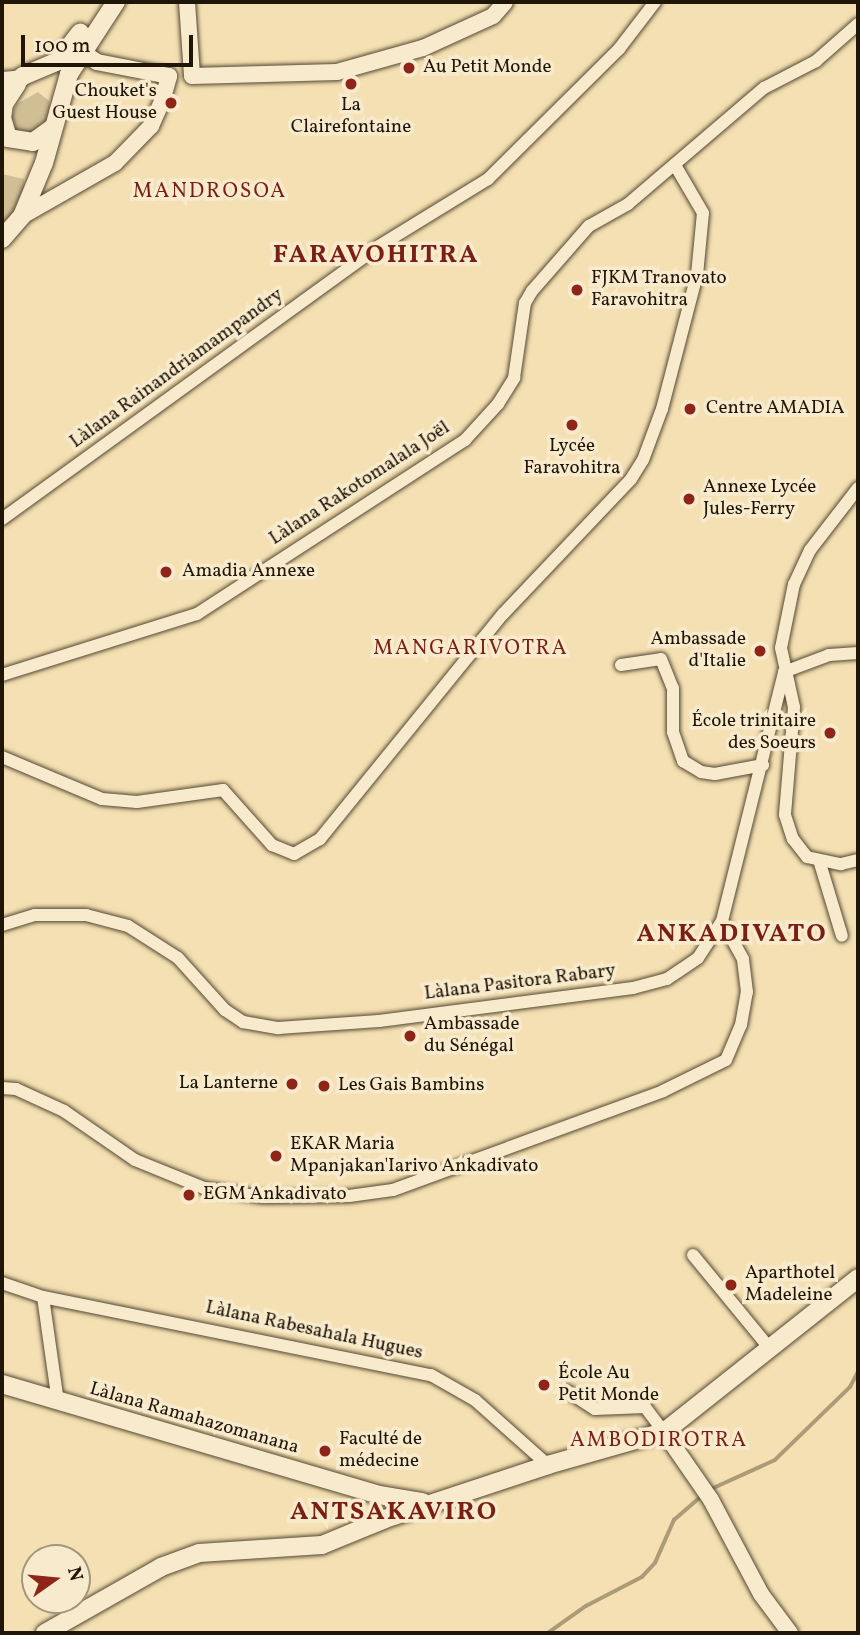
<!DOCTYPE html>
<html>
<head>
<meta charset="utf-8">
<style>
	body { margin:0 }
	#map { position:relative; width:860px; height:1635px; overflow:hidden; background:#f4e0b2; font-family:Vollkorn,serif }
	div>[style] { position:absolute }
	.green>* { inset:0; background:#d0be95 }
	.stream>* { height:3.5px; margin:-1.75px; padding:0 1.75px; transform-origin:1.75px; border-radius:1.75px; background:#ac9b78 }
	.roads { filter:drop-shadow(0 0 2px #554832) drop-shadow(0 0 2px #554832) }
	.minor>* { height:12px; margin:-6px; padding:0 6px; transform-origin:6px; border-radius:6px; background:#f8ebcd }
	.tertiary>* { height:16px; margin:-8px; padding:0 8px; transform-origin:8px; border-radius:8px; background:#f8ebcd }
	.secondary>* { height:18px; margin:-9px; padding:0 9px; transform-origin:9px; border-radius:9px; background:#f8ebcd }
	.dots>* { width:19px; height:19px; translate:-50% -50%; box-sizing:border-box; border:4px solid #f8ebcd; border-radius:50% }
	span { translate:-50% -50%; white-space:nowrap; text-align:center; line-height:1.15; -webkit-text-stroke:7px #f8ebcd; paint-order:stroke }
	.poi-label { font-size:19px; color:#201608 }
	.left { translate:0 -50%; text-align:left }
	.right { translate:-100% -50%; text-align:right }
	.street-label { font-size:19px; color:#201608 }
	.neighbourhood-label { font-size:21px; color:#7a1f14; letter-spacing:2px }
	.district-label { font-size:26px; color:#7a1f14; font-weight:700; letter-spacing:2px }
	.frame { position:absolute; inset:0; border:4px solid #201608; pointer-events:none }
	.north { position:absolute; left:21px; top:1544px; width:70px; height:70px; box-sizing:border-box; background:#f8ebcd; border:2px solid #a2967e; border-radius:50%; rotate:75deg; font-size:19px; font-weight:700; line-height:28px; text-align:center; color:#201608 }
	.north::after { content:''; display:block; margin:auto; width:24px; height:32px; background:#8f2418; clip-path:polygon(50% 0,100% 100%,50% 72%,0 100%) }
	.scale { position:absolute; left:21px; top:35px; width:172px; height:32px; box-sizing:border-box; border:4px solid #201608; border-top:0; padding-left:9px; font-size:21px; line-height:24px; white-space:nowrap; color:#201608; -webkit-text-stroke:5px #f8ebcd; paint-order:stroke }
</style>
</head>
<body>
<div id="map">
	<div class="green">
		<i style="clip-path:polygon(38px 92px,49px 101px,50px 117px,41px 133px,15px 133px,12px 116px,17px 104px)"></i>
		<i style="clip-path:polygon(2px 174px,24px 179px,22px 216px,2px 239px)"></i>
	</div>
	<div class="stream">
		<i style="left:709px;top:1490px;width:72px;rotate:-24.4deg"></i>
		<i style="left:775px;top:1460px;width:105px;rotate:-44.2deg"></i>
		<i style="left:850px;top:1387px;width:17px;rotate:-62deg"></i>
		<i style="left:548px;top:1633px;width:47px;rotate:-35.4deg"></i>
		<i style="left:586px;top:1606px;width:63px;rotate:-27.4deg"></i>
		<i style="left:642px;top:1577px;width:19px;rotate:-47deg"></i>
		<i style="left:655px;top:1563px;width:47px;rotate:-66.2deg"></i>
		<i style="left:674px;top:1520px;width:38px;rotate:-41deg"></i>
	</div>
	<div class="roads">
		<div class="minor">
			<i style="left:2px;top:78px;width:21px;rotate:-5deg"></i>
			<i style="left:858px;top:488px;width:78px;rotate:127.7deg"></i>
			<i style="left:810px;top:550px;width:38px;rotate:115deg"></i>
			<i style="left:794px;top:584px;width:65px;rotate:101.5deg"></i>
			<i style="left:781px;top:648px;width:60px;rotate:77.6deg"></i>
			<i style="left:794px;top:707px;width:108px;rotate:94.8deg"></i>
			<i style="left:785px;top:815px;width:25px;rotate:72deg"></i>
			<i style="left:793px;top:839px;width:23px;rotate:52deg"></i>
			<i style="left:807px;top:857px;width:35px;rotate:12deg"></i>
			<i style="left:841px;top:864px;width:17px;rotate:-13deg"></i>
			<i style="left:2px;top:519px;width:465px;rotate:-35.9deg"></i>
			<i style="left:379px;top:246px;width:128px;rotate:-31.6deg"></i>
			<i style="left:488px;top:179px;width:185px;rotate:-44.8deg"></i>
			<i style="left:619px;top:49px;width:59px;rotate:-52.5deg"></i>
			<i style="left:621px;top:665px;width:40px;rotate:-8.5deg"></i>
			<i style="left:661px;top:659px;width:31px;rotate:68deg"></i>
			<i style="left:673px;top:688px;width:44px;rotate:90deg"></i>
			<i style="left:673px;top:732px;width:31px;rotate:71deg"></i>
			<i style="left:683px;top:761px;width:21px;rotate:31deg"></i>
			<i style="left:701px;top:772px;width:14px;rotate:8deg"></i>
			<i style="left:715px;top:774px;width:49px;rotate:-10.6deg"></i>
			<i style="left:2px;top:675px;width:204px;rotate:-17.4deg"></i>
			<i style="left:197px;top:614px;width:320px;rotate:-33deg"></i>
			<i style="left:465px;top:440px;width:49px;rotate:-47.5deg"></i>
			<i style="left:498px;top:404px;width:31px;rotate:-58deg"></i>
			<i style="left:514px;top:378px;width:76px;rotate:-81.7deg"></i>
			<i style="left:525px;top:303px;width:14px;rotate:-60deg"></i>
			<i style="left:532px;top:291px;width:86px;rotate:-48.8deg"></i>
			<i style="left:589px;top:226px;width:45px;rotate:-29.4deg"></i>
			<i style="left:628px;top:204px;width:179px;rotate:-40.5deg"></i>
			<i style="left:764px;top:88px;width:59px;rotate:-27.4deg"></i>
			<i style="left:816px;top:61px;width:56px;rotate:-41.4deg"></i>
			<i style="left:2px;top:757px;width:108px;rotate:22.8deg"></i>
			<i style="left:102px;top:799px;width:35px;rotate:5deg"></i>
			<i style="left:137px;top:802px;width:87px;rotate:-7.9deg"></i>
			<i style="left:223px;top:790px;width:74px;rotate:48.3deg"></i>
			<i style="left:272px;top:845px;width:24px;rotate:22deg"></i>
			<i style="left:294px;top:854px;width:30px;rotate:-30deg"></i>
			<i style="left:320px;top:839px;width:290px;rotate:-50.9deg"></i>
			<i style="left:503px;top:614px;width:186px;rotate:-46.5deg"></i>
			<i style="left:631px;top:479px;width:22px;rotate:-58deg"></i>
			<i style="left:643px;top:460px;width:54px;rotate:-69.6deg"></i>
			<i style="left:662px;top:409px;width:138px;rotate:-75.4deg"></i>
			<i style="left:697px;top:275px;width:62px;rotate:-84.5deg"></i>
			<i style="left:703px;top:213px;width:56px;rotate:-120.3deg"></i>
			<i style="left:819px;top:860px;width:79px;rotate:73.2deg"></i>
			<i style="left:2px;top:925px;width:34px;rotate:-17deg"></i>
			<i style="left:35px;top:915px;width:51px"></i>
			<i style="left:86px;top:915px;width:43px;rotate:14.7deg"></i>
			<i style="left:128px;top:926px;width:59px;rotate:32.6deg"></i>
			<i style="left:178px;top:958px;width:70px;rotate:47.9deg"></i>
			<i style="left:225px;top:1010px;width:22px;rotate:34deg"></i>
			<i style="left:243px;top:1022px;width:36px;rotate:10deg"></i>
			<i style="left:278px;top:1028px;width:101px;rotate:-4deg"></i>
			<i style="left:379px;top:1021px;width:256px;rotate:-7.4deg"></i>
			<i style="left:633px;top:988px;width:35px;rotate:-15deg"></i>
			<i style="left:667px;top:979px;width:37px;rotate:-34deg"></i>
			<i style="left:698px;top:958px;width:44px;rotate:-57deg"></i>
			<i style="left:722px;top:921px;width:257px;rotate:-76deg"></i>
			<i style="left:784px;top:672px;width:48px;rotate:-20.7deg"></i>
			<i style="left:829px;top:655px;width:29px;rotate:-4deg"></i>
			<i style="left:2px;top:1088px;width:14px;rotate:4deg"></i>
			<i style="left:16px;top:1089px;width:53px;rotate:24.6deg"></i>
			<i style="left:64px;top:1111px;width:86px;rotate:34.6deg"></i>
			<i style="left:135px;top:1160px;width:74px;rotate:22.1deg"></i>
			<i style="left:204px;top:1188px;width:60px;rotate:8.7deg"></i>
			<i style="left:263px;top:1197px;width:86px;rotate:-0.7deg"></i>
			<i style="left:349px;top:1196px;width:44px;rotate:-7.8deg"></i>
			<i style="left:393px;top:1190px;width:288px;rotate:-20.1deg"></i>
			<i style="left:663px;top:1091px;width:70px;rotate:-26.2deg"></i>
			<i style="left:726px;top:1060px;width:38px;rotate:-67deg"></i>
			<i style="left:741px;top:1025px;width:34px;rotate:-80deg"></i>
			<i style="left:747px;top:992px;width:33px;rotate:-97deg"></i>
			<i style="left:743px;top:959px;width:43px;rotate:-118.9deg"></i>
			<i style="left:693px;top:1255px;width:123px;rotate:50.6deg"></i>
			<i style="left:2px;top:1283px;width:43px;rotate:18.9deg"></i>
			<i style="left:43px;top:1297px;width:396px;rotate:11.4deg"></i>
			<i style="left:431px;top:1375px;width:51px;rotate:29.6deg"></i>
			<i style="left:475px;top:1400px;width:98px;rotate:41.7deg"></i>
			<i style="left:43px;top:1297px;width:107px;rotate:81.9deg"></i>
			<i style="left:567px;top:1391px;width:33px;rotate:33deg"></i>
			<i style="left:595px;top:1409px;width:50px;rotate:-2.3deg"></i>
			<i style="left:645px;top:1407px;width:31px;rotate:53deg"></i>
		</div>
		<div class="tertiary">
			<i style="left:187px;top:2px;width:74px;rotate:86.1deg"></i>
			<i style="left:192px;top:76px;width:145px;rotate:-1.6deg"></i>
			<i style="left:337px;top:72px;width:89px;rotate:-15.6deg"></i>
			<i style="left:423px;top:48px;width:77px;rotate:-24.6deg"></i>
			<i style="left:493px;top:16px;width:18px;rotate:-49deg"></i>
			<i style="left:22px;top:216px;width:107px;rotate:-29.7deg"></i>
			<i style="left:115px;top:163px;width:52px;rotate:-45.8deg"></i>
			<i style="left:151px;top:126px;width:27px;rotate:-66deg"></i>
			<i style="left:162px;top:101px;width:26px;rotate:-74deg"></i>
			<i style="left:169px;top:76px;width:73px;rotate:-169deg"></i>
			<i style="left:97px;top:62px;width:18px;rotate:-146deg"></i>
			<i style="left:664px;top:1432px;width:83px;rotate:55.3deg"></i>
			<i style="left:711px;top:1500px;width:106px;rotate:62deg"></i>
			<i style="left:761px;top:1594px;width:49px;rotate:53.4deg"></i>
		</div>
		<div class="secondary">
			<i style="left:17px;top:84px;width:24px;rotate:123deg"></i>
			<i style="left:4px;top:104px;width:14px;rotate:98deg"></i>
			<i style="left:2px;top:118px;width:21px;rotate:73deg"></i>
			<i style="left:8px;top:138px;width:25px;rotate:9deg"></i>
			<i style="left:33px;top:142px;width:26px;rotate:-36deg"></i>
			<i style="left:2px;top:93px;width:27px;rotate:-39deg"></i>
			<i style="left:23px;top:76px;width:38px;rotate:-23deg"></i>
			<i style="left:58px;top:61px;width:36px;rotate:-52deg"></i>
			<i style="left:2px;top:239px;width:30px;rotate:-49deg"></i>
			<i style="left:22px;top:216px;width:57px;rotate:-67.5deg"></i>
			<i style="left:44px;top:163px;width:92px;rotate:-74.3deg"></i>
			<i style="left:69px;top:74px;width:86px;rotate:-56.9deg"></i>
			<i style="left:2px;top:1384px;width:393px;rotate:16.4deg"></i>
			<i style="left:379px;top:1495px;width:44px;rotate:9.2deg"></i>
			<i style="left:45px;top:1633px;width:133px;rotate:-29.6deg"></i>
			<i style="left:161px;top:1567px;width:40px;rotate:-20.2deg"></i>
			<i style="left:199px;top:1553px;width:123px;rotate:-3.7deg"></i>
			<i style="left:322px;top:1545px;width:68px;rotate:-22.4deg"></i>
			<i style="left:385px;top:1519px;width:172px;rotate:-18.3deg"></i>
			<i style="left:548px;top:1465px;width:121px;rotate:-15.9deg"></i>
			<i style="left:664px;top:1432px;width:248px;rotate:-38.4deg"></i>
		</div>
	</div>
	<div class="dots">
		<i style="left:409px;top:68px;background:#8f2418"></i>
		<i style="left:351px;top:84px;background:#8f2418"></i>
		<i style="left:171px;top:103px;background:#8f2418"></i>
		<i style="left:577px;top:290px;background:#8f2418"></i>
		<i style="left:690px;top:409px;background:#8f2418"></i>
		<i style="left:572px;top:425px;background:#8f2418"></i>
		<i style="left:689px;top:499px;background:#8f2418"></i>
		<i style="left:166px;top:572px;background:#8f2418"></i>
		<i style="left:760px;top:651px;background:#8f2418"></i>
		<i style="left:830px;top:733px;background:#8f2418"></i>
		<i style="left:410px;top:1036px;background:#8f2418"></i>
		<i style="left:292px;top:1084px;background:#8f2418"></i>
		<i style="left:324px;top:1086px;background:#8f2418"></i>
		<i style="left:276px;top:1156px;background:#8f2418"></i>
		<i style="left:189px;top:1195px;background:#8f2418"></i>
		<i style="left:731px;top:1285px;background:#8f2418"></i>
		<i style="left:544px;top:1385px;background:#8f2418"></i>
		<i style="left:325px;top:1451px;background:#8f2418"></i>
	</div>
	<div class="poi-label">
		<span class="left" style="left:423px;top:68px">Au Petit Monde</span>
		<span class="right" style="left:157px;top:103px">Chouket's<br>Guest House</span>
		<span style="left:351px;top:117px">La<br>Clairefontaine</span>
		<span class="left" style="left:591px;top:290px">FJKM Tranovato<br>Faravohitra</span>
		<span class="left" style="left:706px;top:409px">Centre AMADIA</span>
		<span style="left:572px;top:458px">Lycée<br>Faravohitra</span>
		<span class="left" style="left:703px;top:499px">Annexe Lycée<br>Jules-Ferry</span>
		<span class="left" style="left:182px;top:572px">Amadia Annexe</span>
		<span class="right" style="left:746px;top:651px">Ambassade<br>d'Italie</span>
		<span class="right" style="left:816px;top:733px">École trinitaire<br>des Soeurs</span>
		<span class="left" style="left:424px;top:1036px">Ambassade<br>du Sénégal</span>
		<span class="right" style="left:278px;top:1084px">La Lanterne</span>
		<span class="left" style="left:338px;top:1086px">Les Gais Bambins</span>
		<span class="left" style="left:290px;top:1156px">EKAR Maria<br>Mpanjakan'Iarivo Ankadivato</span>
		<span class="left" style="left:203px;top:1195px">EGM Ankadivato</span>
		<span class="left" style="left:745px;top:1285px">Aparthotel<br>Madeleine</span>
		<span class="left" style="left:558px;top:1385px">École Au<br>Petit Monde</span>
		<span class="left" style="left:339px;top:1451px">Faculté de<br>médecine</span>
	</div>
	<div class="street-label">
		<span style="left:177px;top:369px;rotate:-36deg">Làlana Rainandriamampandry</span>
		<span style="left:360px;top:484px;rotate:-33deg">Làlana Rakotomalala Joël</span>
		<span style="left:520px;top:983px;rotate:-7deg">Làlana Pasitora Rabary</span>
		<span style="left:314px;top:1331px;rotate:12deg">Làlana Rabesahala Hugues</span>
		<span style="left:194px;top:1419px;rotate:16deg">Làlana Ramahazomanana</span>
	</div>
	<div class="neighbourhood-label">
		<span style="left:210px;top:192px">MANDROSOA</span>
		<span style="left:471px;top:649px">MANGARIVOTRA</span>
		<span style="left:659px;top:1441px">AMBODIROTRA</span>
	</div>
	<div class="district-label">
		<span style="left:376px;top:256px">FARAVOHITRA</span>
		<span style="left:732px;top:935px">ANKADIVATO</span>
		<span style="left:394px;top:1513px">ANTSAKAVIRO</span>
	</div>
	<div class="frame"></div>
	<div class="north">N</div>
	<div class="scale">100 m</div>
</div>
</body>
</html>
